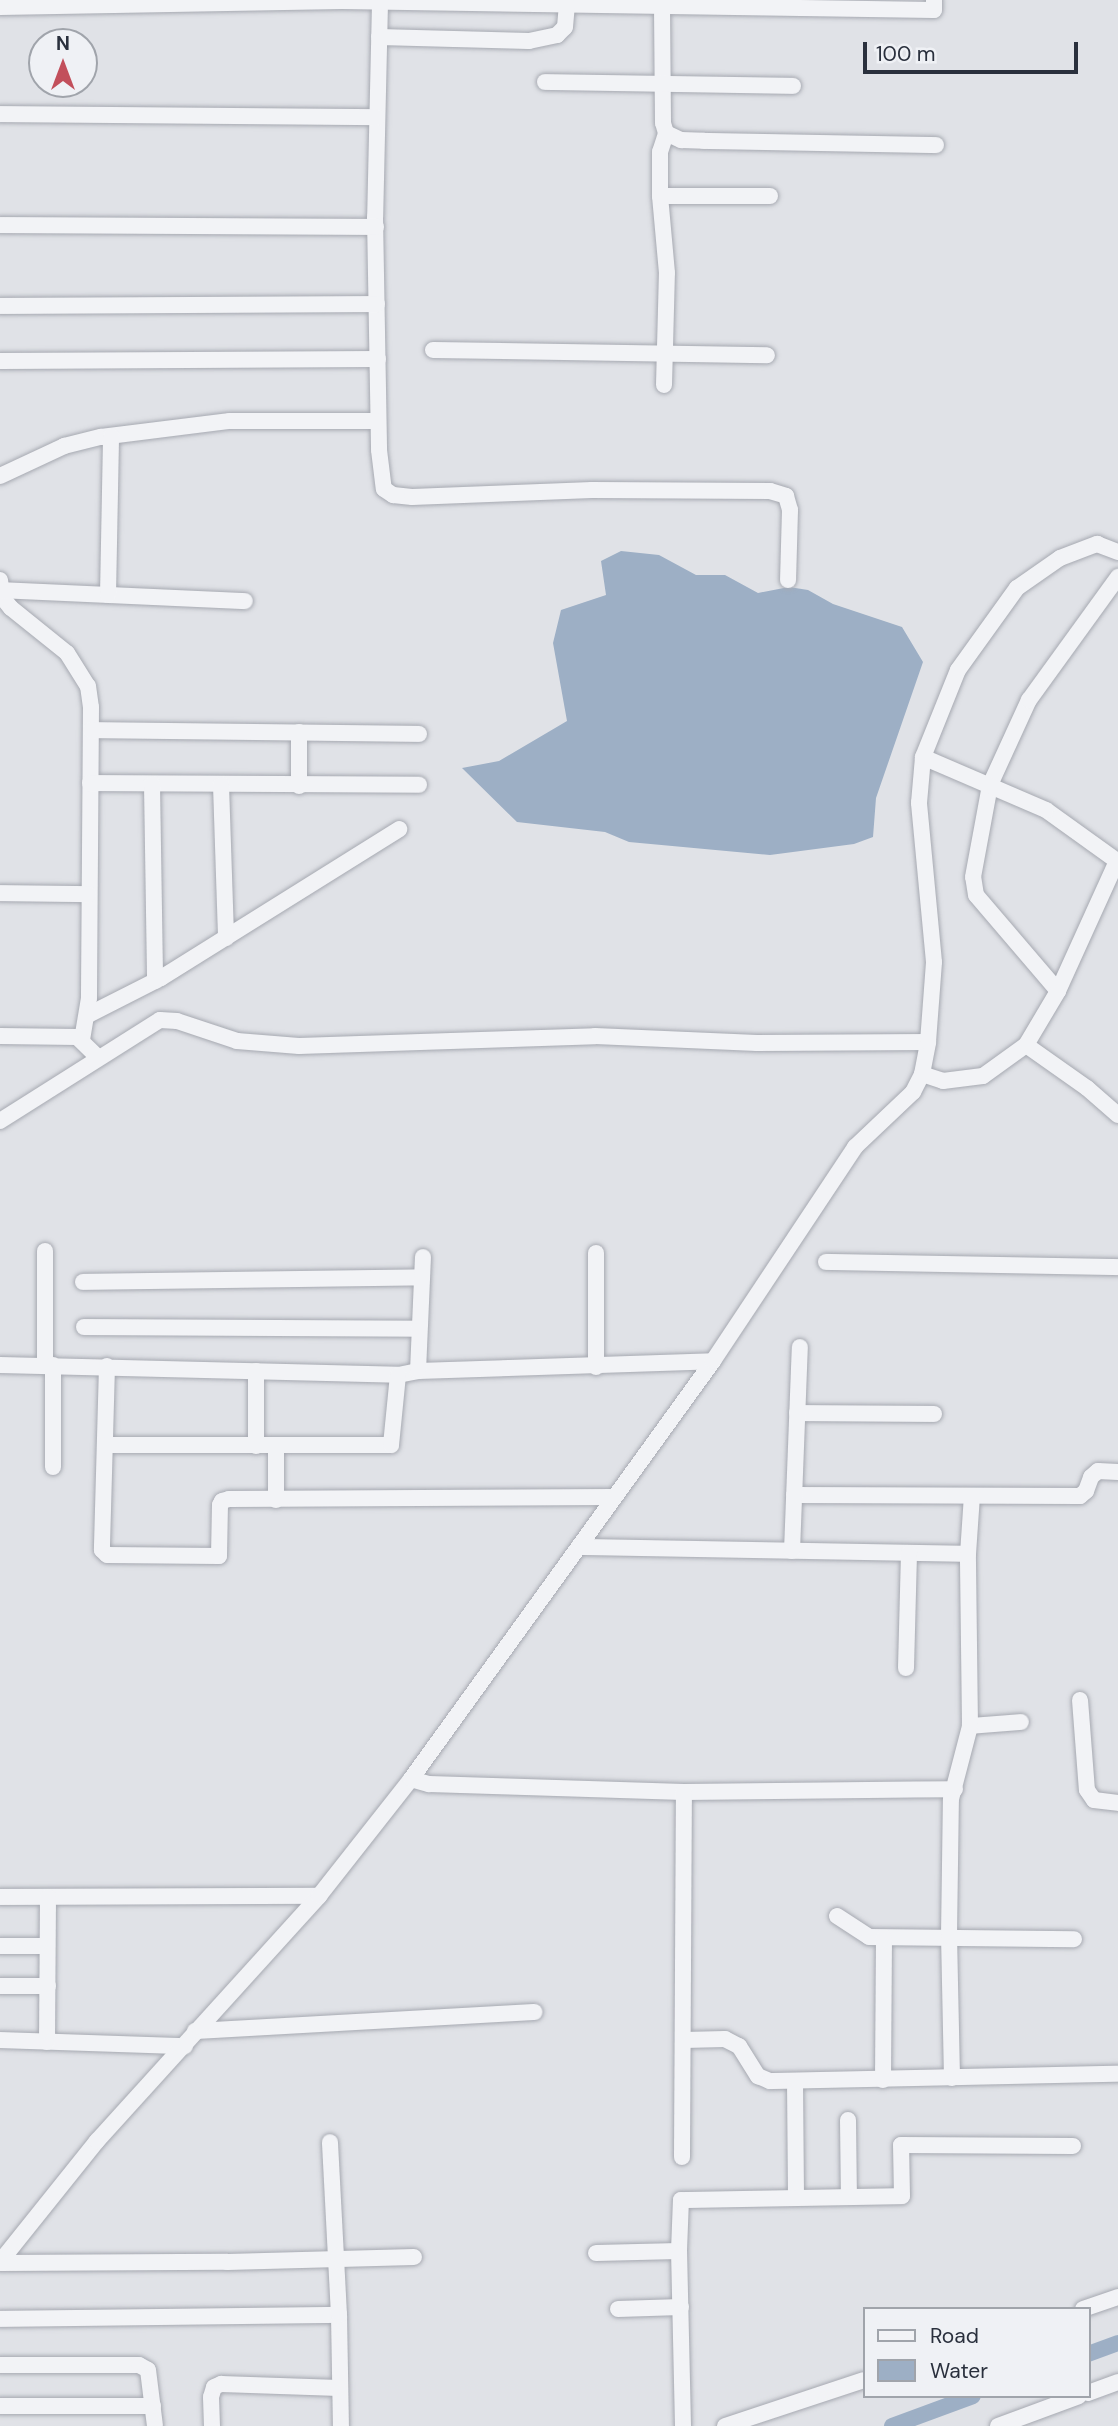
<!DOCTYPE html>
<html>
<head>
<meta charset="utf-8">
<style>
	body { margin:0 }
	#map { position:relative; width:1118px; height:2426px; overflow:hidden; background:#e0e2e7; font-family:"DM Sans",sans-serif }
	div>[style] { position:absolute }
	.water>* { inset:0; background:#9dafc5 }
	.canal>* { height:16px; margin:-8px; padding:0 8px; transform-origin:8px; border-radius:8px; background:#9dafc5 }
	.roads { filter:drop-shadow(0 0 2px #a6a9b1) drop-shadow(0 0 2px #a6a9b1) }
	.minor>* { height:16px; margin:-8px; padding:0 8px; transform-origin:8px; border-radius:8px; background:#f2f3f6 }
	span { translate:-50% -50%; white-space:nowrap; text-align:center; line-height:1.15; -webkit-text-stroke:5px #eff1f5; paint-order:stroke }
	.legend { position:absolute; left:863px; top:2307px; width:228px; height:91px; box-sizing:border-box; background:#eff1f5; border:2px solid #a0a4ab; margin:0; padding:9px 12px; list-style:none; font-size:21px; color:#2a303d }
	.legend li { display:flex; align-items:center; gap:14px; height:35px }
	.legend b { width:35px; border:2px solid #a0a4ab }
	.north { position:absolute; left:28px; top:28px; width:70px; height:70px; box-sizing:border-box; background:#eff1f5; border:2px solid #a0a4ab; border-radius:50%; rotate:0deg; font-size:19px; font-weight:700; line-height:28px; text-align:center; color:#2a303d }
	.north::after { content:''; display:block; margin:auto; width:24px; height:32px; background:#c24f5b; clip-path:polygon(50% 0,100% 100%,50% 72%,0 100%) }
	.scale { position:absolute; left:863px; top:42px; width:215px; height:32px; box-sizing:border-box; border:4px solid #2a303d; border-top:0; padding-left:9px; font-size:21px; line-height:24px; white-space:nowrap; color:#2a303d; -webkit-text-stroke:5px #eff1f5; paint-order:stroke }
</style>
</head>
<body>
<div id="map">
	<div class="water">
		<i style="clip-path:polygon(621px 551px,659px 555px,696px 575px,725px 575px,758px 593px,789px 587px,808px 590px,833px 604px,902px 627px,923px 662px,876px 798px,873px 837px,854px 844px,770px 855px,629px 842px,605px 832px,517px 822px,462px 768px,499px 761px,567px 721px,553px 643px,561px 610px,606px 595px,601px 561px)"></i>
	</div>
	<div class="canal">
		<i style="left:1088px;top:2354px;width:32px;rotate:-20deg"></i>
		<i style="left:892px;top:2426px;width:86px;rotate:-20.3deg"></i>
	</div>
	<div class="roads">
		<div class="minor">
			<i style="left:380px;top:3px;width:214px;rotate:91.3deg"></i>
			<i style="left:375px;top:217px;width:233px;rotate:89deg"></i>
			<i style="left:379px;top:450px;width:39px;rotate:83deg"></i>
			<i style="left:384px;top:489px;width:11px;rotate:34deg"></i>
			<i style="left:393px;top:495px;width:19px;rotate:6deg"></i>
			<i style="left:412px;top:497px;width:180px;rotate:-2.2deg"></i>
			<i style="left:592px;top:490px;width:178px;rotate:0.3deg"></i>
			<i style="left:770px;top:491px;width:17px;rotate:17deg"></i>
			<i style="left:786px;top:496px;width:15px;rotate:74deg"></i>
			<i style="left:790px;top:510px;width:70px;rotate:91.6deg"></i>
			<i style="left:0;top:7px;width:342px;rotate:-1deg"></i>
			<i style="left:342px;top:1px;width:592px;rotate:0.87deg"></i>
			<i style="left:934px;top:10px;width:10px;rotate:-90deg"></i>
			<i style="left:662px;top:7px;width:116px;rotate:89.5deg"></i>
			<i style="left:663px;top:123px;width:10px;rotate:73deg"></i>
			<i style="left:666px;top:133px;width:17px;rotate:25deg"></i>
			<i style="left:681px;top:140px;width:23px;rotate:2deg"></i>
			<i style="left:704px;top:141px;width:232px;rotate:1deg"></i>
			<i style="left:379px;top:37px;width:150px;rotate:1.5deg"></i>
			<i style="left:529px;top:41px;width:29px;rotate:-12deg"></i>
			<i style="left:557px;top:35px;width:11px;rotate:-45deg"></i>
			<i style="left:565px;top:27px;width:23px;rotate:-85deg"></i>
			<i style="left:545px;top:82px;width:248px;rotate:0.9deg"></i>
			<i style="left:0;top:114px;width:377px;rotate:0.5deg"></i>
			<i style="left:660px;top:196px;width:110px"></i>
			<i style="left:0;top:225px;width:376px;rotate:0.3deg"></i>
			<i style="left:0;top:306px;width:377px;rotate:-0.3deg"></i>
			<i style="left:433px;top:350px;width:334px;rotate:0.9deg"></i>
			<i style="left:0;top:361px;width:378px;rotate:-0.3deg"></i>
			<i style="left:664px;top:385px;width:112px;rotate:-88.5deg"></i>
			<i style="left:667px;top:273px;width:77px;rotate:-95.2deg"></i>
			<i style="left:660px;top:196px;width:44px;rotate:-90deg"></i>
			<i style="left:660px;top:152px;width:20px;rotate:-72deg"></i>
			<i style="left:0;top:476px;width:71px;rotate:-25.1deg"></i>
			<i style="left:64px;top:446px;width:38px;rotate:-14deg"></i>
			<i style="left:101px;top:437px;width:130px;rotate:-7.1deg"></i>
			<i style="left:230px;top:421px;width:148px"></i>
			<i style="left:0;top:580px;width:17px;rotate:83deg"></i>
			<i style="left:2px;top:597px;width:14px;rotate:51deg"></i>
			<i style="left:11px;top:608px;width:72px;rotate:38.8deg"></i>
			<i style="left:67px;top:653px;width:39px;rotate:58deg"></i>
			<i style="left:88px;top:686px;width:21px;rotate:82deg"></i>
			<i style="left:91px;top:707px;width:291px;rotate:90.4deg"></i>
			<i style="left:89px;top:998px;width:43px;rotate:99.5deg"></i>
			<i style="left:1px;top:590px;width:244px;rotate:2.6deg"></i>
			<i style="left:108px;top:595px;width:159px;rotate:-88.9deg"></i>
			<i style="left:91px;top:730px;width:328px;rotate:0.7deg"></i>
			<i style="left:299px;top:732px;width:54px;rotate:90deg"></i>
			<i style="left:90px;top:783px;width:329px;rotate:0.3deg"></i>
			<i style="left:152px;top:784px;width:197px;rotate:89.1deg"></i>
			<i style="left:221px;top:785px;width:153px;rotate:88.1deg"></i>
			<i style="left:0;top:893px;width:88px;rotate:0.7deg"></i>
			<i style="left:1058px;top:991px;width:126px;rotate:-130.5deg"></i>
			<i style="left:976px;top:895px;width:18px;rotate:-99deg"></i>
			<i style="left:973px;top:877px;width:94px;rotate:-79.5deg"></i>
			<i style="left:990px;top:785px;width:94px;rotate:-65.4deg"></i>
			<i style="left:1029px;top:700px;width:152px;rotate:-54.1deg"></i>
			<i style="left:88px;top:1015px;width:82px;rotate:-26.9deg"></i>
			<i style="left:161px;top:978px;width:281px;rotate:-32deg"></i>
			<i style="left:0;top:1036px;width:77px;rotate:0.7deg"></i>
			<i style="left:77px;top:1037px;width:29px;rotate:44deg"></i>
			<i style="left:1026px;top:1045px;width:75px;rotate:35.2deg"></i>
			<i style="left:1087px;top:1088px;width:41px;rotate:41.1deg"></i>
			<i style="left:922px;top:1074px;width:22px;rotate:18deg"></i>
			<i style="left:943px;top:1081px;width:40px;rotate:-7.1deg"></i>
			<i style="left:983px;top:1076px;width:53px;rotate:-35.8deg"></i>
			<i style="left:1026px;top:1045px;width:63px;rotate:-59.3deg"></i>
			<i style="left:1058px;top:991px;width:143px;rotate:-65.6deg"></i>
			<i style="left:1117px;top:861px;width:87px;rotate:-144.3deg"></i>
			<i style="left:1046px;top:810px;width:134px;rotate:-156.7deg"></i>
			<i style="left:0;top:1121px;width:189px;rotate:-32.3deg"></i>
			<i style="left:160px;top:1020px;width:17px;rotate:3deg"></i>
			<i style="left:177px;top:1021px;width:63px;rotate:18.4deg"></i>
			<i style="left:237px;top:1041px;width:62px;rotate:4.6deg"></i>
			<i style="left:299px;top:1046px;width:296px;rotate:-1.9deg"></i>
			<i style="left:595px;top:1036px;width:162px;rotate:2.5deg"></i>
			<i style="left:757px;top:1043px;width:171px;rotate:-0.3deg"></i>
			<i style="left:45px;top:1251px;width:114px;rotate:90deg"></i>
			<i style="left:596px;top:1253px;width:114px;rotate:90deg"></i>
			<i style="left:826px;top:1262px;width:292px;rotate:1deg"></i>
			<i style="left:83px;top:1282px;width:339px;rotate:-0.8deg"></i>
			<i style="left:84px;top:1327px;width:334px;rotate:0.3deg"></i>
			<i style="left:0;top:1365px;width:398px;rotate:1.4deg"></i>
			<i style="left:398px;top:1375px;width:20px;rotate:-11deg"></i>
			<i style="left:418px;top:1371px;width:295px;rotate:-1.9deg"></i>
			<i style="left:53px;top:1365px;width:102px;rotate:90deg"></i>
			<i style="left:107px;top:1366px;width:184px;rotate:91.6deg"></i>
			<i style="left:102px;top:1550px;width:7px;rotate:45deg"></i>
			<i style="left:107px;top:1555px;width:112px;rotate:0.5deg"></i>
			<i style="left:219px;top:1556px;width:51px;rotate:-88.9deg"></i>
			<i style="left:220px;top:1505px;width:4px;rotate:-63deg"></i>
			<i style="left:222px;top:1501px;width:7px;rotate:-16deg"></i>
			<i style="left:229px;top:1499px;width:383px;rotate:-0.3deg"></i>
			<i style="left:256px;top:1371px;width:75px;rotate:90deg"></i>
			<i style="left:418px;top:1371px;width:114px;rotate:-87.5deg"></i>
			<i style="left:797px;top:1413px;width:137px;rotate:0.4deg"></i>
			<i style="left:105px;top:1445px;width:286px"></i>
			<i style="left:391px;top:1445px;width:70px;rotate:-84.3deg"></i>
			<i style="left:794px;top:1495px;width:286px;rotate:0.2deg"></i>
			<i style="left:1080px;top:1496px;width:8px;rotate:-40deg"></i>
			<i style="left:1086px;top:1491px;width:15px;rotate:-70deg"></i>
			<i style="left:1091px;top:1477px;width:9px;rotate:-41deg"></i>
			<i style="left:1098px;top:1471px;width:20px;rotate:3deg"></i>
			<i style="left:276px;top:1500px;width:54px;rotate:-90deg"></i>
			<i style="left:579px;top:1547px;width:389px;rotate:1deg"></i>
			<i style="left:792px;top:1551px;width:204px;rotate:-87.8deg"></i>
			<i style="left:906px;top:1668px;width:115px;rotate:-88.5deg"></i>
			<i style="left:1080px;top:1700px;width:90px;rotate:85.6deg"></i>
			<i style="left:1087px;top:1790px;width:12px;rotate:55deg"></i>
			<i style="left:1094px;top:1800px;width:24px;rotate:7deg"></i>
			<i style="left:970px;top:1726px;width:51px;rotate:-4.5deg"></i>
			<i style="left:411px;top:1779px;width:19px;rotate:16deg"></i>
			<i style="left:429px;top:1784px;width:255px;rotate:1.8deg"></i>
			<i style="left:684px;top:1792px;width:271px;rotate:-0.6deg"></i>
			<i style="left:0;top:1897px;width:319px;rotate:-0.2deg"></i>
			<i style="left:837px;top:1916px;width:38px;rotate:33deg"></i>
			<i style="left:869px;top:1937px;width:205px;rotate:0.6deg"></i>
			<i style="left:0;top:1946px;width:47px"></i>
			<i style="left:0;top:1986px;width:48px"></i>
			<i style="left:195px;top:2031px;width:340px;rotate:-3.2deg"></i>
			<i style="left:0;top:2040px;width:185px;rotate:1.9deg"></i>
			<i style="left:684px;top:2040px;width:41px;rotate:-1.4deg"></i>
			<i style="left:725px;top:2039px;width:16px;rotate:27deg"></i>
			<i style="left:739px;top:2046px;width:36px;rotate:58deg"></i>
			<i style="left:758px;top:2076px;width:13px;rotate:23deg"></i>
			<i style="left:770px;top:2081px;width:348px;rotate:-1.2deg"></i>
			<i style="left:47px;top:2042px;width:145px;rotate:-89.6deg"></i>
			<i style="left:952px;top:2078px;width:142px;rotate:-91.2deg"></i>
			<i style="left:949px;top:1936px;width:137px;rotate:-89.2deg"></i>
			<i style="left:951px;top:1799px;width:75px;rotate:-75.4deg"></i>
			<i style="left:970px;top:1726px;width:172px;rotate:-90.7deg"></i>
			<i style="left:968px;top:1554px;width:58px;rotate:-86.1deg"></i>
			<i style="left:883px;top:2080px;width:142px;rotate:-89.6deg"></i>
			<i style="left:795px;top:2081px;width:117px;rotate:89.5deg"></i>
			<i style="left:848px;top:2120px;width:77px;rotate:89.3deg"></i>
			<i style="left:682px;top:2157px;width:365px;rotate:-89.7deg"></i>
			<i style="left:596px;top:2253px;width:83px;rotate:-1.4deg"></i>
			<i style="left:0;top:2262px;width:155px;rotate:-51.3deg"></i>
			<i style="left:97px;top:2141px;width:331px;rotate:-47.8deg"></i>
			<i style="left:319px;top:1896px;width:149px;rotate:-51.8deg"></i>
			<i style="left:411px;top:1779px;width:516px;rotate:-54.15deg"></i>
			<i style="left:713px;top:1361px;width:257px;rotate:-56.4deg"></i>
			<i style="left:855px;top:1147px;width:80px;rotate:-43.5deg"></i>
			<i style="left:913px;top:1092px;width:20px;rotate:-63deg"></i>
			<i style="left:922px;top:1074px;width:33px;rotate:-79deg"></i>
			<i style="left:928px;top:1042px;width:80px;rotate:-85.7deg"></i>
			<i style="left:934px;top:962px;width:160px;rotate:-95.4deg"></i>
			<i style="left:919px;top:803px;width:46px;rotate:-85deg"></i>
			<i style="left:923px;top:757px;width:94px;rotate:-68.1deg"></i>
			<i style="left:958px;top:670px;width:101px;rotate:-54.3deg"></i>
			<i style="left:1017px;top:588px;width:52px;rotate:-34.9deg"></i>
			<i style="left:1060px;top:558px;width:40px;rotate:-21deg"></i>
			<i style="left:1097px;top:544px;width:22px;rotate:21deg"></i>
			<i style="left:0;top:2263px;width:227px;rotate:-0.3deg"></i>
			<i style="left:227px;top:2262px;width:187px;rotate:-1.5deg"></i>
			<i style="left:618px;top:2309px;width:63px;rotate:-1.8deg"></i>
			<i style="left:1083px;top:2309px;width:37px;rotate:-19deg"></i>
			<i style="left:339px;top:2315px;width:111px;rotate:89deg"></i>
			<i style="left:0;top:2319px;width:339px;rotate:-0.7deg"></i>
			<i style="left:339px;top:2315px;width:173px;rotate:-93deg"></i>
			<i style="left:0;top:2365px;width:139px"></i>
			<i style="left:139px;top:2365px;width:10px;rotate:29deg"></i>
			<i style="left:148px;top:2370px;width:56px;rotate:82.9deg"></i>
			<i style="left:1088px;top:2393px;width:32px;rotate:-20deg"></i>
			<i style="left:0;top:2406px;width:153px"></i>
			<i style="left:212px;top:2426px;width:29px;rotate:-92deg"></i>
			<i style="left:211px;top:2397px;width:10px;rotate:-73deg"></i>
			<i style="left:214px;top:2387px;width:8px;rotate:-23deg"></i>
			<i style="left:221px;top:2384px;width:118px;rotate:1.9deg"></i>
			<i style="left:683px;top:2426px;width:175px;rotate:-91.3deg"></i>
			<i style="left:679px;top:2251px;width:51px;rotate:-87.8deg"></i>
			<i style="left:681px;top:2200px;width:221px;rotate:-1deg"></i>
			<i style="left:902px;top:2196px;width:51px;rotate:-91.1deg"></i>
			<i style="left:901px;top:2145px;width:172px;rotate:0.3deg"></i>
			<i style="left:725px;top:2426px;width:146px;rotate:-18.3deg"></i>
			<i style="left:998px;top:2426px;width:86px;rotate:-20.3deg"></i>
		</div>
	</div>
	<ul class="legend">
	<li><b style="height:9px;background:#f2f3f6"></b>Road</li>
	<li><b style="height:19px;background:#9dafc5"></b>Water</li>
	</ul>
	<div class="north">N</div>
	<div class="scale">100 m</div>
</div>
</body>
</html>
